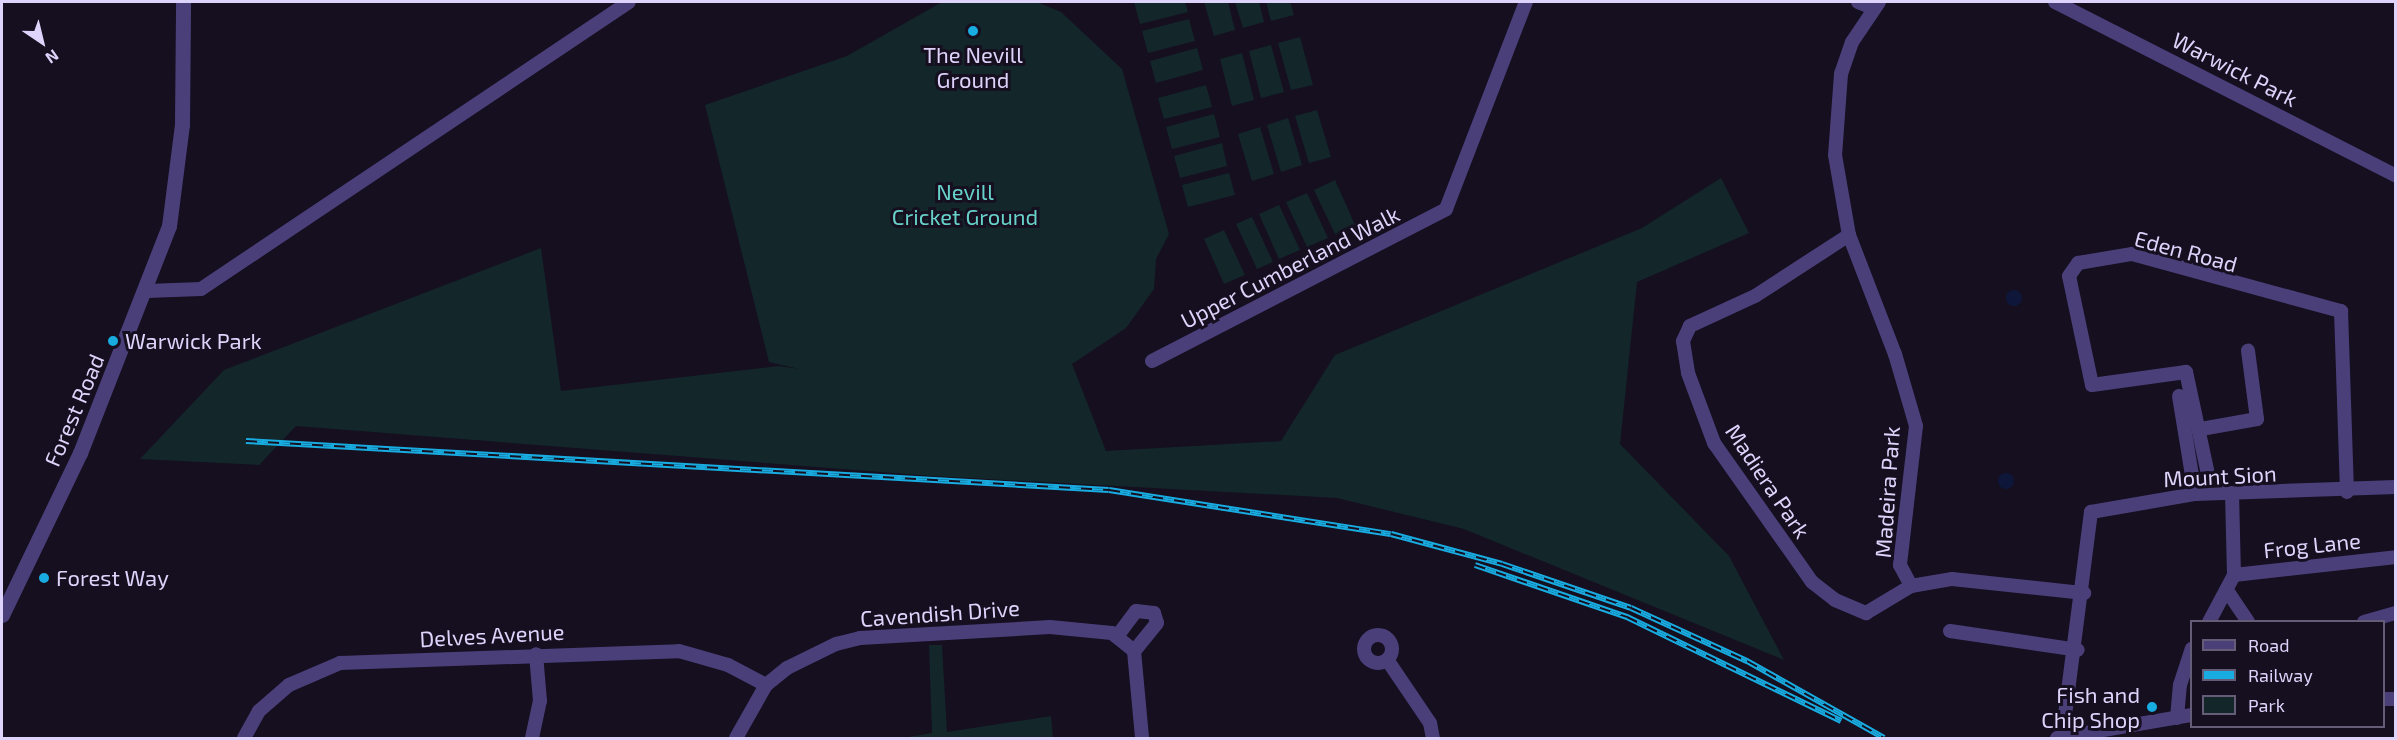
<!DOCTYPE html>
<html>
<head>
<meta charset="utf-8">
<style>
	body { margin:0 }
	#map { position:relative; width:2397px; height:740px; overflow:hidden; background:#150f20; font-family:"Exo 2",sans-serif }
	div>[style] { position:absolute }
	.green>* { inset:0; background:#132629 }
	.water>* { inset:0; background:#0e173a }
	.round { border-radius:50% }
	.minor>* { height:14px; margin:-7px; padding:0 7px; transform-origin:7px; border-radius:7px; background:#4b3f7a }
	.minor>.ring { margin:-7px; padding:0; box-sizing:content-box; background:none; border:14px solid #4b3f7a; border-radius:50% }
	.tertiary>* { height:15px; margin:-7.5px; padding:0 7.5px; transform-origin:7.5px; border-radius:7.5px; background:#4b3f7a }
	.rail>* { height:6px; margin-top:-3px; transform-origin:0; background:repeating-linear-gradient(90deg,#150f20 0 11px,#18ace1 0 22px); box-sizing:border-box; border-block:2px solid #18ace1 }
	.dots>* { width:16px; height:16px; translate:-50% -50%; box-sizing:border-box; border:3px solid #150f20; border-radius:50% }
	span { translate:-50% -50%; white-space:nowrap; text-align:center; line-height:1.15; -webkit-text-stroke:6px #150f20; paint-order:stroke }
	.poi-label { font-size:22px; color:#ded3fa }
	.left { translate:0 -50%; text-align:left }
	.right { translate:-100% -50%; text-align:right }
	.street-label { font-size:22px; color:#ded3fa }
	.park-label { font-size:22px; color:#67d2c9 }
	.frame { position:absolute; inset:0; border:3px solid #ded3fa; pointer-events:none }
	.legend { position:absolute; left:2190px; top:620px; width:195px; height:108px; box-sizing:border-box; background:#150f20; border:2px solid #655d77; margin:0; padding:8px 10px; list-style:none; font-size:18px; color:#ded3fa }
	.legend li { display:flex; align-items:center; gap:12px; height:30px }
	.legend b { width:30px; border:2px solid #655d77 }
	.north { position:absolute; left:12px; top:12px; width:60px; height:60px; -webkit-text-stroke:4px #150f20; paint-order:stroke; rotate:145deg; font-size:16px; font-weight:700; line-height:24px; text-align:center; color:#ded3fa }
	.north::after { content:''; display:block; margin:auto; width:21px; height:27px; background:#ded3fa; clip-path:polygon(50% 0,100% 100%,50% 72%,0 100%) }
</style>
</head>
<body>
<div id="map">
	<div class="green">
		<i style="clip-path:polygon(942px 2px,1037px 2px,1061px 12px,1122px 69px,1169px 234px,1156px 259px,1154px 289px,1126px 328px,1072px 364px,1106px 451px,1281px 441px,1335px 355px,1642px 228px,1721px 178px,1749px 233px,1637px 282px,1620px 444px,1729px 556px,1784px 660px,1464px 529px,1337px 498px,932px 476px,296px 426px,259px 465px,140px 459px,224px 370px,541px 248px,561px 391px,779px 366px,799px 369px,769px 362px,705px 105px,847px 56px)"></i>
		<i style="clip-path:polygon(1134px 2px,1185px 2px,1188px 12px,1140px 24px)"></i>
		<i style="clip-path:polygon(1204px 2px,1228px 2px,1235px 30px,1214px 36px)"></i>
		<i style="clip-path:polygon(1235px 2px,1259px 2px,1264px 22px,1243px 28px)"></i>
		<i style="clip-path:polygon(1266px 2px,1290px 2px,1294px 15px,1271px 21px)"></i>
		<i style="clip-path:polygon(1189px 19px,1195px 41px,1148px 53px,1142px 31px)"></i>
		<i style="clip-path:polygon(1300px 37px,1313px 85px,1291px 90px,1278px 43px)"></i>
		<i style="clip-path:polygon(1271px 45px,1284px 92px,1261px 98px,1249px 51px)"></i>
		<i style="clip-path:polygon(1197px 48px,1203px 70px,1156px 83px,1150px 61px)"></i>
		<i style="clip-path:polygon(1242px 53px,1254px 100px,1232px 106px,1220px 59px)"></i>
		<i style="clip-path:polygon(1206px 85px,1212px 107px,1164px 119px,1158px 98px)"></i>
		<i style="clip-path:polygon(1317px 110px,1331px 157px,1309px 163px,1295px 116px)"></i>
		<i style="clip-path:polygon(1214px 114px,1220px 137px,1172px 149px,1166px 127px)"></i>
		<i style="clip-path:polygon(1288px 118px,1302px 165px,1281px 172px,1267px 125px)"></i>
		<i style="clip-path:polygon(1260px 127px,1274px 174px,1252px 181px,1238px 134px)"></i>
		<i style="clip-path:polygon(1222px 143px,1227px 166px,1180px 178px,1174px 156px)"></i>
		<i style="clip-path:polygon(1229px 173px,1235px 195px,1188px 207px,1182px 185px)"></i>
		<i style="clip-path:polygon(1335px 180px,1355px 225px,1335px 234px,1314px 190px)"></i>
		<i style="clip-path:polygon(1307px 193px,1328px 238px,1307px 247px,1286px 202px)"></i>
		<i style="clip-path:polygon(1279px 205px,1300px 250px,1279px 259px,1259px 214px)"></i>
		<i style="clip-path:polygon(1252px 217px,1273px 262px,1257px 269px,1236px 224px)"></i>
		<i style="clip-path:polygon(1224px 230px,1245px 275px,1224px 284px,1204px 239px)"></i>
		<i style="clip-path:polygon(929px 645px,942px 645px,947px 732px,1051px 716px,1053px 738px,902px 738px,932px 733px)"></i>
	</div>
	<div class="water">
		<i class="round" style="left:2006px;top:290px;width:16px;height:16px"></i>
		<i class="round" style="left:1998px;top:473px;width:16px;height:16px"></i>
	</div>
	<div class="minor">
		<i style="left:1858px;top:2px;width:16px;rotate:22deg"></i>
		<i style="left:1879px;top:2px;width:48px;rotate:124deg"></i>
		<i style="left:1852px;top:42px;width:34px;rotate:109deg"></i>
		<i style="left:1841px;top:74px;width:81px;rotate:94.2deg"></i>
		<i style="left:1835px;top:155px;width:81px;rotate:80.1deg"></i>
		<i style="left:1849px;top:235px;width:128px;rotate:68.9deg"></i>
		<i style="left:1895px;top:354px;width:75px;rotate:73.7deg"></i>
		<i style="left:1916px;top:426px;width:140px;rotate:96.6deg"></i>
		<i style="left:1900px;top:565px;width:24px;rotate:62deg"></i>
		<i style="left:1911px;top:586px;width:42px;rotate:-9.7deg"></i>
		<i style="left:1952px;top:579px;width:133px;rotate:6.1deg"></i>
		<i style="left:2055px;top:2px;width:383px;rotate:27deg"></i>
		<i style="left:1849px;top:235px;width:112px;rotate:147deg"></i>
		<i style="left:1755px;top:296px;width:72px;rotate:155.2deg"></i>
		<i style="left:1690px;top:326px;width:17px;rotate:115deg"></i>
		<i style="left:1683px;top:341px;width:32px;rotate:81deg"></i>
		<i style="left:1688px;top:373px;width:75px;rotate:69.6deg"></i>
		<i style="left:1714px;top:443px;width:170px;rotate:54.8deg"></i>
		<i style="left:1812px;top:582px;width:29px;rotate:38deg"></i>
		<i style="left:1835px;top:600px;width:34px;rotate:23deg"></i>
		<i style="left:1866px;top:613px;width:52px;rotate:-31deg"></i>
		<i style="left:147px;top:291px;width:54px;rotate:-2.1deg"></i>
		<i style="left:201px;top:289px;width:515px;rotate:-33.84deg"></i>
		<i style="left:1152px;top:361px;width:331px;rotate:-27.3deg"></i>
		<i style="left:1446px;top:209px;width:222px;rotate:-68.9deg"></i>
		<i style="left:2179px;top:396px;width:99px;rotate:80.7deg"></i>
		<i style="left:2201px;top:429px;width:57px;rotate:-10.1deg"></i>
		<i style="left:2257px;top:419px;width:69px;rotate:-97.5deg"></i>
		<i style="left:2212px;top:493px;width:124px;rotate:-102.1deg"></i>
		<i style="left:2186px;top:372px;width:95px;rotate:172.1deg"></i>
		<i style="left:2092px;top:385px;width:111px;rotate:-101.9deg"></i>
		<i style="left:2069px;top:276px;width:16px;rotate:-55deg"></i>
		<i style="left:2078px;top:263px;width:55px;rotate:-9.5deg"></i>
		<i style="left:2132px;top:254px;width:217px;rotate:15.3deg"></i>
		<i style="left:2341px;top:311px;width:181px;rotate:88.1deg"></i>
		<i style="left:2234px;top:575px;width:163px;rotate:-6.3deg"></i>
		<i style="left:2228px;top:592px;width:36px;rotate:56deg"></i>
		<i style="left:2209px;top:622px;width:53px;rotate:-62deg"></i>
		<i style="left:2234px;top:575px;width:81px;rotate:-91.4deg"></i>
		<i style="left:2364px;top:622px;width:33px;rotate:-16deg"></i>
		<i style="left:1950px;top:631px;width:129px;rotate:8.4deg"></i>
		<i class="ring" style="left:1364px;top:635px;width:14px;height:14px"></i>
		<i style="left:1118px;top:635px;width:30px;rotate:-53deg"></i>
		<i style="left:1136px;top:611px;width:18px;rotate:6deg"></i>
		<i style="left:1154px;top:613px;width:10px;rotate:73deg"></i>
		<i style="left:1157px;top:623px;width:36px;rotate:129deg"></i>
		<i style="left:1388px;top:661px;width:75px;rotate:55.9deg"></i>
		<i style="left:1430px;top:723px;width:15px;rotate:79deg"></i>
		<i style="left:2384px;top:699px;width:12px"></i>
		<i style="left:2177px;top:718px;width:33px;rotate:-85deg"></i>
		<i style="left:2180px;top:685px;width:38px;rotate:-72deg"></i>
		<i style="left:244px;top:738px;width:31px;rotate:-61deg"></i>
		<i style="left:259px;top:711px;width:40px;rotate:-41deg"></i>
		<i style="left:289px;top:685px;width:56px;rotate:-23.3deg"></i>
		<i style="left:340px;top:663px;width:339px;rotate:-2deg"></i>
		<i style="left:679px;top:651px;width:51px;rotate:15.9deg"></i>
		<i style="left:728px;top:665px;width:43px;rotate:27.8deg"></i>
		<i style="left:532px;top:738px;width:38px;rotate:-78deg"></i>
		<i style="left:540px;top:701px;width:47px;rotate:-94.9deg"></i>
		<i style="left:736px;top:738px;width:61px;rotate:-60.5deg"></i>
		<i style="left:766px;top:685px;width:27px;rotate:-39deg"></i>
		<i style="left:787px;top:668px;width:55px;rotate:-26.1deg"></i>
		<i style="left:836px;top:644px;width:25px;rotate:-14deg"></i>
		<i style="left:860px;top:638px;width:190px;rotate:-3.3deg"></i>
		<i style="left:1050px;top:627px;width:62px;rotate:5.5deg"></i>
		<i style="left:1112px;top:633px;width:28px;rotate:39deg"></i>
		<i style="left:1134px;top:651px;width:87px;rotate:84.7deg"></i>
		<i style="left:2057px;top:738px;width:137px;rotate:-9.7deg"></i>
		<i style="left:2062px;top:738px;width:228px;rotate:-82.7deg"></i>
		<i style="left:2091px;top:512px;width:106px;rotate:-9.8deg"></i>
		<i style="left:2195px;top:494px;width:201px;rotate:-2deg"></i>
	</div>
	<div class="tertiary">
		<i style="left:2px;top:615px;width:180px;rotate:-64.3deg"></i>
		<i style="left:80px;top:453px;width:244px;rotate:-68.6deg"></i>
		<i style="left:169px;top:226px;width:102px;rotate:-82.7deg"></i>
		<i style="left:182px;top:125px;width:123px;rotate:-89.5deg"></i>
	</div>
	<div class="rail">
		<i style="left:246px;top:441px;width:864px;rotate:3.25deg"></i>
		<i style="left:1109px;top:490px;width:285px;rotate:8.9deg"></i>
		<i style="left:1391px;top:534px;width:115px;rotate:15.1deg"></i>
		<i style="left:1502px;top:564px;width:136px;rotate:18.8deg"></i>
		<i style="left:1631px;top:608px;width:128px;rotate:24.6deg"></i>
		<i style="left:1747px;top:661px;width:157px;rotate:29.3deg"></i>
		<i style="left:1475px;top:565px;width:161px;rotate:18.9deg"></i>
		<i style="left:1627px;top:617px;width:238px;rotate:25.9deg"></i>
	</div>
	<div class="dots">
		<i style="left:973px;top:31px;background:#18ace1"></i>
		<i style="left:113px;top:341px;background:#18ace1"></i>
		<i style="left:44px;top:578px;background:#18ace1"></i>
		<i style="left:2152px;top:707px;background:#18ace1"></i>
	</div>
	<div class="poi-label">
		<span style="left:973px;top:67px">The Nevill<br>Ground</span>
		<span class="left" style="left:125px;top:341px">Warwick Park</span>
		<span class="left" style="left:56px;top:578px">Forest Way</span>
		<span class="right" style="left:2140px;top:707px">Fish and<br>Chip Shop</span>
	</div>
	<div class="street-label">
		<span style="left:2235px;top:69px;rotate:27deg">Warwick Park</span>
		<span style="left:2186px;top:251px;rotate:15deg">Eden Road</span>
		<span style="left:1290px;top:267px;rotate:-27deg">Upper Cumberland Walk</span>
		<span style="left:74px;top:410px;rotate:-67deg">Forest Road</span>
		<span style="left:2220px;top:476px;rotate:-3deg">Mount Sion</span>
		<span style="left:1768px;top:481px;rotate:56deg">Madiera Park</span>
		<span style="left:1887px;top:492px;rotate:-86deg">Madeira Park</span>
		<span style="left:2312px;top:545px;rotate:-6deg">Frog Lane</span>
		<span style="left:940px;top:613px;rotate:-4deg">Cavendish Drive</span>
		<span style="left:492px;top:635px;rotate:-3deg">Delves Avenue</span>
	</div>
	<div class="park-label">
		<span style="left:965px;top:204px">Nevill<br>Cricket Ground</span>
	</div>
	<div class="frame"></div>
	<ul class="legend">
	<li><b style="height:8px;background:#4b3f7a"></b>Road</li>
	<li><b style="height:8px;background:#18ace1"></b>Railway</li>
	<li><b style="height:16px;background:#132629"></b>Park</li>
	</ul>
	<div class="north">N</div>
</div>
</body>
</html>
